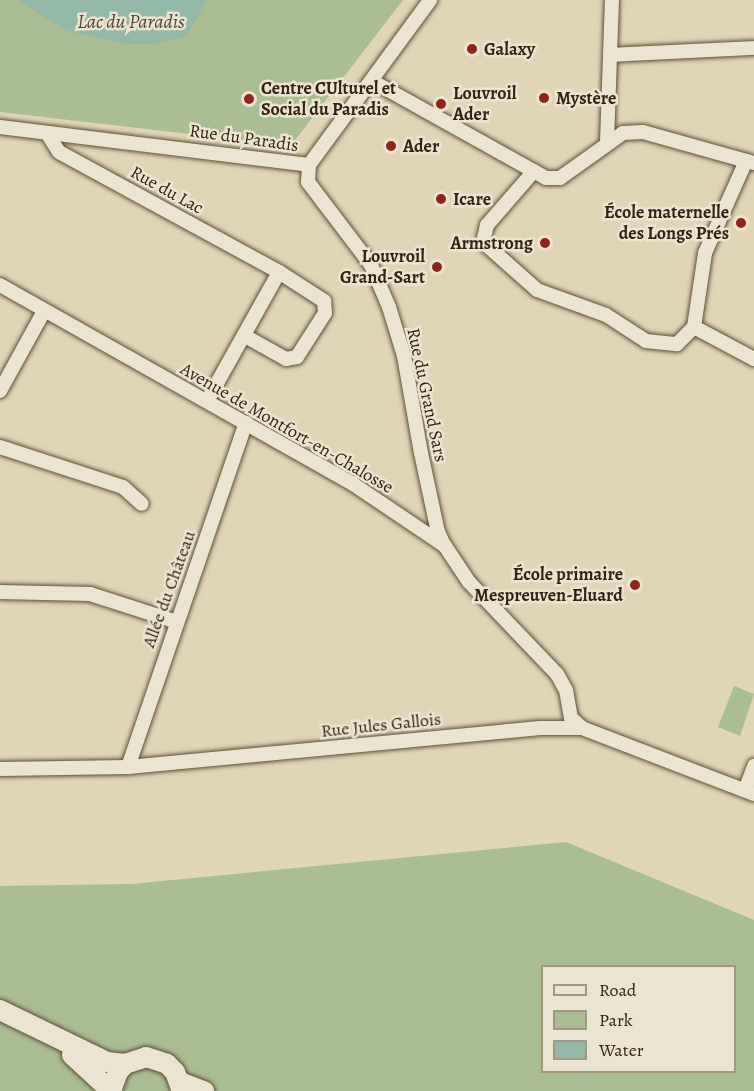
<!DOCTYPE html>
<html>
<head>
<meta charset="utf-8">
<style>
	body { margin:0 }
	#map { position:relative; width:754px; height:1091px; overflow:hidden; background:#e0d5b6; font-family:Alegreya,serif }
	div>[style] { position:absolute }
	.green>* { inset:0; background:#abbe93 }
	.water>* { inset:0; background:#95b9a8 }
	.roads { filter:drop-shadow(0 0 2px #5f503a) drop-shadow(0 0 2px #5f503a) }
	.street>* { height:14px; margin:-7px; padding:0 7px; transform-origin:7px; border-radius:7px; background:#ebe4d0 }
	.secondary>* { height:20px; margin:-10px; padding:0 10px; transform-origin:10px; border-radius:10px; background:#ebe4d0 }
	.dots>* { width:16px; height:16px; translate:-50% -50%; box-sizing:border-box; border:3px solid #ebe4d0; border-radius:50% }
	span { translate:-50% -50%; white-space:nowrap; text-align:center; line-height:1.15; -webkit-text-stroke:5px #ebe4d0; paint-order:stroke }
	.poi-label { font-size:18px; color:#342310; font-weight:700 }
	.left { translate:0 -50%; text-align:left }
	.right { translate:-100% -50%; text-align:right }
	.street-label { font-size:18px; color:#342310 }
	.water-label { font-size:20px; color:#4c4836; font-style:italic }
	.legend { position:absolute; left:541px; top:965px; width:195px; height:108px; box-sizing:border-box; background:#ebe4d0; border:2px solid #a29783; margin:0; padding:8px 10px; list-style:none; font-size:18px; color:#342310 }
	.legend li { display:flex; align-items:center; gap:12px; height:30px }
	.legend b { width:30px; border:2px solid #a29783 }
</style>
</head>
<body>
<div id="map">
	<div class="green">
		<i style="clip-path:polygon(0 0,403px 0,296px 139px,284px 145px,0 112px)"></i>
		<i style="clip-path:polygon(734px 686px,754px 694px,740px 736px,718px 727px)"></i>
		<i style="clip-path:polygon(evenodd,566px 842px,754px 920px,754px 1091px,0 1091px,0 886px,131px 884px,566px 842px,542px 966px,734px 966px,734px 1072px,542px 1072px,542px 966px)"></i>
	</div>
	<div class="water">
		<i style="clip-path:polygon(18px 0,207px 0,186px 37px,153px 44px,126px 44px,67px 31px)"></i>
	</div>
	<div class="roads">
		<div class="street">
			<i style="left:610px;top:55px;width:144px;rotate:-2.8deg"></i>
			<i style="left:372px;top:81px;width:199px;rotate:29.1deg"></i>
			<i style="left:546px;top:178px;width:14px"></i>
			<i style="left:560px;top:178px;width:77px;rotate:-35.5deg"></i>
			<i style="left:623px;top:133px;width:20px;rotate:-3deg"></i>
			<i style="left:643px;top:132px;width:115px;rotate:15.6deg"></i>
			<i style="left:0;top:127px;width:311px;rotate:7deg"></i>
			<i style="left:47px;top:133px;width:22px;rotate:58deg"></i>
			<i style="left:59px;top:152px;width:251px;rotate:28.6deg"></i>
			<i style="left:279px;top:272px;width:54px;rotate:32.8deg"></i>
			<i style="left:324px;top:301px;width:12px;rotate:85deg"></i>
			<i style="left:325px;top:313px;width:52px;rotate:122.5deg"></i>
			<i style="left:297px;top:357px;width:11px;rotate:170deg"></i>
			<i style="left:286px;top:359px;width:47px;rotate:-150.7deg"></i>
			<i style="left:607px;top:142px;width:142px;rotate:-88deg"></i>
			<i style="left:309px;top:165px;width:17px;rotate:93deg"></i>
			<i style="left:308px;top:182px;width:104px;rotate:52.8deg"></i>
			<i style="left:371px;top:265px;width:46px;rotate:66.8deg"></i>
			<i style="left:389px;top:307px;width:51px;rotate:73deg"></i>
			<i style="left:404px;top:356px;width:98px;rotate:80.1deg"></i>
			<i style="left:421px;top:453px;width:81px;rotate:77.9deg"></i>
			<i style="left:438px;top:532px;width:14px;rotate:65deg"></i>
			<i style="left:309px;top:165px;width:205px;rotate:-53.7deg"></i>
			<i style="left:534px;top:171px;width:72px;rotate:131deg"></i>
			<i style="left:487px;top:225px;width:17px;rotate:103deg"></i>
			<i style="left:483px;top:242px;width:72px;rotate:41.6deg"></i>
			<i style="left:537px;top:290px;width:73px;rotate:19.9deg"></i>
			<i style="left:606px;top:315px;width:48px;rotate:33deg"></i>
			<i style="left:646px;top:341px;width:31px;rotate:6deg"></i>
			<i style="left:677px;top:344px;width:24px;rotate:-45deg"></i>
			<i style="left:694px;top:327px;width:75px;rotate:-81.5deg"></i>
			<i style="left:705px;top:253px;width:101px;rotate:-66deg"></i>
			<i style="left:0;top:285px;width:405px;rotate:29.4deg"></i>
			<i style="left:353px;top:484px;width:111px;rotate:34deg"></i>
			<i style="left:445px;top:546px;width:43px;rotate:56.3deg"></i>
			<i style="left:469px;top:582px;width:127px;rotate:46.3deg"></i>
			<i style="left:557px;top:674px;width:18px;rotate:61deg"></i>
			<i style="left:566px;top:690px;width:28px;rotate:80deg"></i>
			<i style="left:571px;top:718px;width:15px;rotate:42deg"></i>
			<i style="left:694px;top:327px;width:68px;rotate:28.1deg"></i>
			<i style="left:0;top:391px;width:91px;rotate:-61.2deg"></i>
			<i style="left:207px;top:401px;width:148px;rotate:-60.8deg"></i>
			<i style="left:0;top:447px;width:129px;rotate:18deg"></i>
			<i style="left:123px;top:487px;width:25px;rotate:42deg"></i>
			<i style="left:0;top:592px;width:90px;rotate:1.3deg"></i>
			<i style="left:90px;top:594px;width:91px;rotate:17.8deg"></i>
			<i style="left:128px;top:767px;width:364px;rotate:-71.1deg"></i>
			<i style="left:0;top:769px;width:128px;rotate:-0.9deg"></i>
			<i style="left:128px;top:767px;width:414px;rotate:-5.4deg"></i>
			<i style="left:540px;top:728px;width:42px"></i>
			<i style="left:582px;top:728px;width:184px;rotate:21deg"></i>
			<i style="left:745px;top:790px;width:26px;rotate:-69deg"></i>
		</div>
		<div class="secondary">
			<i style="left:0;top:1010px;width:119px;rotate:25.9deg"></i>
			<i style="left:107px;top:1062px;width:18px;rotate:6deg"></i>
			<i style="left:72px;top:1055px;width:53px;rotate:42.7deg"></i>
			<i style="left:180px;top:1082px;width:26px;rotate:21deg"></i>
			<i style="left:111px;top:1091px;width:20px;rotate:-70deg"></i>
			<i style="left:118px;top:1072px;width:11px;rotate:-49deg"></i>
			<i style="left:125px;top:1064px;width:22px;rotate:-18deg"></i>
			<i style="left:146px;top:1057px;width:22px;rotate:18deg"></i>
			<i style="left:167px;top:1064px;width:11px;rotate:45deg"></i>
			<i style="left:175px;top:1072px;width:20px;rotate:70deg"></i>
		</div>
	</div>
	<div class="dots">
		<i style="left:472px;top:49px;background:#8f2418"></i>
		<i style="left:544px;top:98px;background:#8f2418"></i>
		<i style="left:249px;top:99px;background:#8f2418"></i>
		<i style="left:441px;top:104px;background:#8f2418"></i>
		<i style="left:391px;top:146px;background:#8f2418"></i>
		<i style="left:441px;top:199px;background:#8f2418"></i>
		<i style="left:741px;top:223px;background:#8f2418"></i>
		<i style="left:545px;top:243px;background:#8f2418"></i>
		<i style="left:437px;top:267px;background:#8f2418"></i>
		<i style="left:635px;top:585px;background:#8f2418"></i>
	</div>
	<div class="poi-label">
		<span class="left" style="left:484px;top:49px">Galaxy</span>
		<span class="left" style="left:261px;top:99px">Centre CUlturel et<br>Social du Paradis</span>
		<span class="left" style="left:453px;top:104px">Louvroil<br>Ader</span>
		<span class="left" style="left:556px;top:98px">Mystère</span>
		<span class="left" style="left:403px;top:146px">Ader</span>
		<span class="left" style="left:453px;top:199px">Icare</span>
		<span class="right" style="left:729px;top:223px">École maternelle<br>des Longs Prés</span>
		<span class="right" style="left:533px;top:243px">Armstrong</span>
		<span class="right" style="left:425px;top:267px">Louvroil<br>Grand-Sart</span>
		<span class="right" style="left:623px;top:585px">École primaire<br>Mespreuven-Eluard</span>
	</div>
	<div class="street-label">
		<span style="left:244px;top:138px;rotate:8deg">Rue du Paradis</span>
		<span style="left:167px;top:190px;rotate:29deg">Rue du Lac</span>
		<span style="left:427px;top:395px;rotate:78deg">Rue du Grand Sars</span>
		<span style="left:287px;top:428px;rotate:30deg">Avenue de Montfort-en-Chalosse</span>
		<span style="left:169px;top:589px;rotate:-70deg">Allée du Château</span>
		<span style="left:381px;top:725px;rotate:-6deg">Rue Jules Gallois</span>
	</div>
	<div class="water-label">
		<span style="left:131px;top:21px">Lac du Paradis</span>
	</div>
	<ul class="legend">
	<li><b style="height:8px;background:#ebe4d0"></b>Road</li>
	<li><b style="height:16px;background:#abbe93"></b>Park</li>
	<li><b style="height:16px;background:#95b9a8"></b>Water</li>
	</ul>
</div>
</body>
</html>
